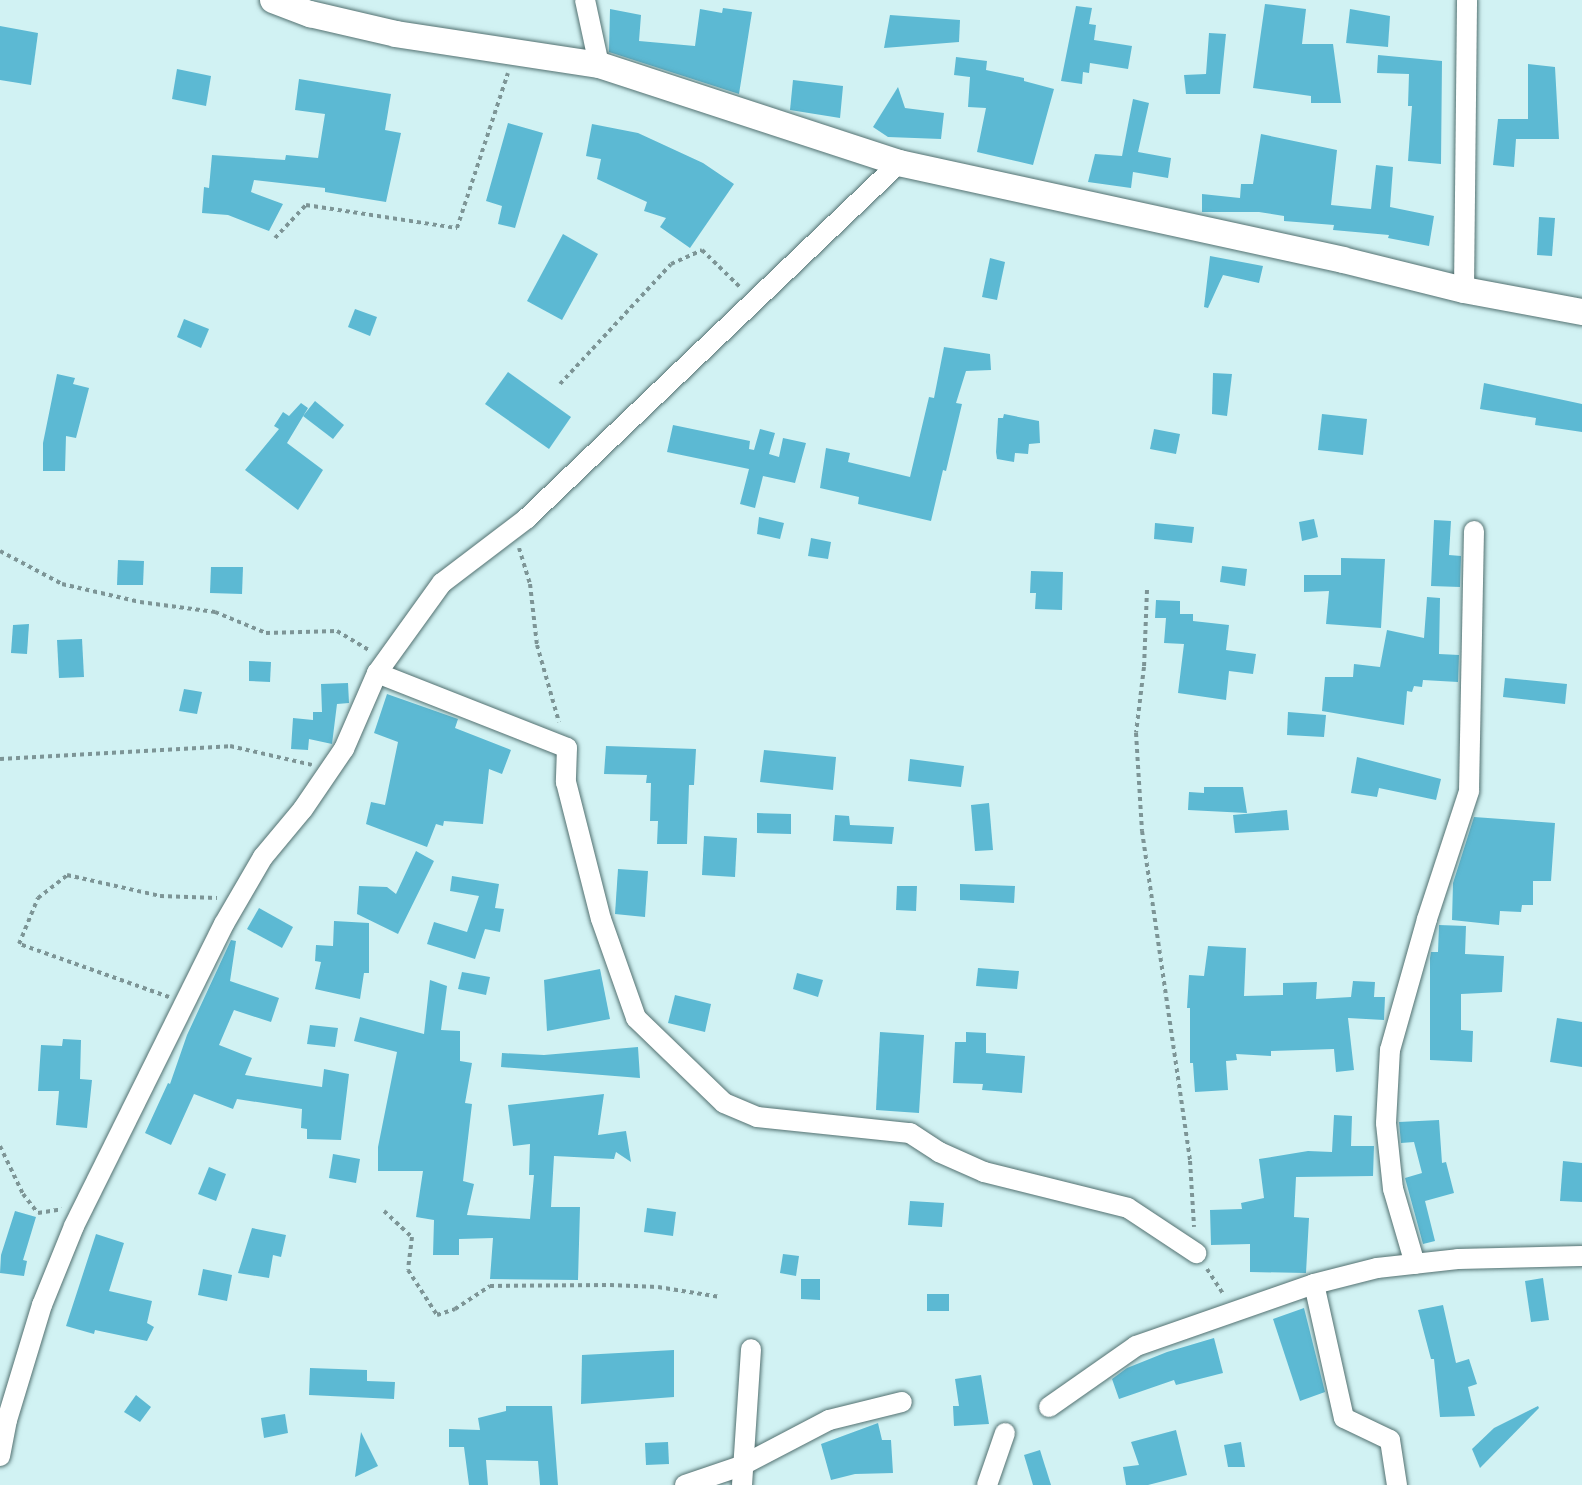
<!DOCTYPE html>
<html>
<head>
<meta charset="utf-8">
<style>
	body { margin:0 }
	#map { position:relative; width:1582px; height:1485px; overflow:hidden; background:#d1f2f3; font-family:"Exo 2",sans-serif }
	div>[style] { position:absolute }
	.building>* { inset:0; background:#5cb9d3 }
	.path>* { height:4px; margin-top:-2px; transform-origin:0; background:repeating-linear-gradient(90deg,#7d9596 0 4px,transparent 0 8px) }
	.roads { filter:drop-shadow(0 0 2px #537171) drop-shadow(0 0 2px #537171) }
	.minor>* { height:20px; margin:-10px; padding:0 10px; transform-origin:10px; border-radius:10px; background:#fff }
	.major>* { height:26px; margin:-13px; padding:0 13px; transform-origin:13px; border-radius:13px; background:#fff }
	span { translate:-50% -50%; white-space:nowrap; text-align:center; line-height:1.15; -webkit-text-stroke:6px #fff; paint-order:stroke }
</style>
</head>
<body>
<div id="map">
	<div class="building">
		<i style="clip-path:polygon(1265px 4px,1306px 9px,1302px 44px,1333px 44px,1341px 103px,1311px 103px,1311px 96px,1253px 88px)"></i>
		<i style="clip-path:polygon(1076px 6px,1092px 8px,1089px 24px,1096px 25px,1094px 40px,1132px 46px,1128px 69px,1090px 63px,1089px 73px,1083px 72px,1082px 84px,1061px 81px)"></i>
		<i style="clip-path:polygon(723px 8px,752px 12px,739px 94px,609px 52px,610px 9px,641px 15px,639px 41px,695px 46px,700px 9px,722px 13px)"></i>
		<i style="clip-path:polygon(1350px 9px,1390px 16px,1388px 47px,1346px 43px)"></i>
		<i style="clip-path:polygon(890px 15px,960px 20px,959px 42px,884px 48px)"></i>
		<i style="clip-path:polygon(0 26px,38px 33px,31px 85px,0 80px)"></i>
		<i style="clip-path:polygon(1209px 33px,1226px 34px,1220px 94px,1186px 94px,1184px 75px,1206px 74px)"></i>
		<i style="clip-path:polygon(1378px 55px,1442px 61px,1441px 164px,1408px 161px,1412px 106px,1408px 106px,1409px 74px,1377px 73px)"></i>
		<i style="clip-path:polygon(956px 57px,987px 61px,986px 70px,1024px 78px,1024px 81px,1054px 89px,1033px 165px,977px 152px,986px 108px,968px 107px,970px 77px,954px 75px)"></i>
		<i style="clip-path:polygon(1528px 64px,1555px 67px,1559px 139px,1516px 139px,1514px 167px,1493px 165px,1498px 119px,1528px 119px)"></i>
		<i style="clip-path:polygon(177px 69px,211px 76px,206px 106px,172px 99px)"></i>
		<i style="clip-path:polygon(299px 79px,391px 94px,385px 130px,401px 133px,386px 202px,325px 192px,325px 188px,254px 180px,251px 192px,283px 204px,269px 231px,228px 215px,202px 213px,204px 187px,209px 188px,212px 155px,285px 160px,286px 155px,318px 158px,325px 114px,295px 110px)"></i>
		<i style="clip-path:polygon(793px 80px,843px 86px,840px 118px,790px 110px)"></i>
		<i style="clip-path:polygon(898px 87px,905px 108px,944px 113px,941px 139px,888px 137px,873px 127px)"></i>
		<i style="clip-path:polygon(1133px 99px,1149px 103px,1138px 152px,1171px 158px,1168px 178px,1133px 172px,1131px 188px,1088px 182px,1095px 154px,1122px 156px)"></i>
		<i style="clip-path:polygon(508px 123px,543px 133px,515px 228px,498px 224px,502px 206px,486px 201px)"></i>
		<i style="clip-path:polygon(592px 124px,638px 133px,703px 163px,734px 184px,690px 248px,660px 227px,666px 218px,644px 211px,647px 202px,597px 179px,601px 159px,586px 156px)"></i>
		<i style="clip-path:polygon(1261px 134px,1337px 150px,1331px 205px,1371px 209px,1376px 165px,1393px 167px,1390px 207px,1434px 216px,1429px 246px,1388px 238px,1389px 235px,1333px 230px,1334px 225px,1284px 221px,1284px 216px,1259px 212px,1202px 212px,1202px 194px,1240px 198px,1241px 184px,1253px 184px)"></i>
		<i style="clip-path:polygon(1539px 217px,1555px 218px,1552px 256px,1537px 255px)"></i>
		<i style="clip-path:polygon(563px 234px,598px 254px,562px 320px,527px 301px)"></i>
		<i style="clip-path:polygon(1210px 256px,1263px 266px,1259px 283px,1223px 275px,1208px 308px,1204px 307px)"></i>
		<i style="clip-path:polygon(990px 258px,1005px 262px,997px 300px,982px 297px)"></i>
		<i style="clip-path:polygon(355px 309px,377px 317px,370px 336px,348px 327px)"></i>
		<i style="clip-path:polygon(184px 319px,209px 329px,201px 348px,177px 337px)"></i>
		<i style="clip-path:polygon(944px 347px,990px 354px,991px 370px,966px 371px,956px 403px,962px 404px,946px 471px,943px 470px,931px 521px,858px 504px,859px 497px,820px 488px,826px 448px,850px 453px,848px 462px,910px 477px,929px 397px,934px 398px)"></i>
		<i style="clip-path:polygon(508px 372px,571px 417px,549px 449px,485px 404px)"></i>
		<i style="clip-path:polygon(1213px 373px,1232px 374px,1227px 416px,1212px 414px)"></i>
		<i style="clip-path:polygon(57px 374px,75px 378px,73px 384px,89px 388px,76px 438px,66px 436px,65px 471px,43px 471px,43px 443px)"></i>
		<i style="clip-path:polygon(1484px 383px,1582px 404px,1582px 432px,1535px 425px,1536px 418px,1480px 409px)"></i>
		<i style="clip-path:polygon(315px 401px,344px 425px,333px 439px,303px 416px)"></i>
		<i style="clip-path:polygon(301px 403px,308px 408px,287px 443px,323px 470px,298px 510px,245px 470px,279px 429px,274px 426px,283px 412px,289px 416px)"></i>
		<i style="clip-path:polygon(1004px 414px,1039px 421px,1040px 443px,1029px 444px,1028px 454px,1015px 453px,1014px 462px,997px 459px,996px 452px,998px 418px,1003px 418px)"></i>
		<i style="clip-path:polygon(1322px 414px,1367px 419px,1363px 455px,1318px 450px)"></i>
		<i style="clip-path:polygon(673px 425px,750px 441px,749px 449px,754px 450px,760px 429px,775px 433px,769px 454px,779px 457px,783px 438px,806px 443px,795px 483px,763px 476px,755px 508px,740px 504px,749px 469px,667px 452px)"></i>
		<i style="clip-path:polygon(1154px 429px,1180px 434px,1176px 454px,1150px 449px)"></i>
		<i style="clip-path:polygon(759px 517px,784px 523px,780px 539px,757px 534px)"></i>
		<i style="clip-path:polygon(1314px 519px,1318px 537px,1302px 541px,1299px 522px)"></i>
		<i style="clip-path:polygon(1434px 520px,1451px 521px,1449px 555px,1461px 556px,1460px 587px,1431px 586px)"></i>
		<i style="clip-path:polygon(1155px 523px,1194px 527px,1192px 543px,1154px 539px)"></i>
		<i style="clip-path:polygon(811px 538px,831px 542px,828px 559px,808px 556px)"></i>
		<i style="clip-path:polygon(1341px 558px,1385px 559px,1381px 628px,1326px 624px,1329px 591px,1304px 592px,1304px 575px,1341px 575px)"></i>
		<i style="clip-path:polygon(118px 560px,144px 561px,143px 585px,117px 585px)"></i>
		<i style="clip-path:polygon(1222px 566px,1247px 569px,1245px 586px,1220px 582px)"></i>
		<i style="clip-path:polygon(211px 567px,243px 567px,242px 594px,210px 593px)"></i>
		<i style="clip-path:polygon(1031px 571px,1063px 572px,1062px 610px,1035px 609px,1036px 593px,1030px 593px)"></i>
		<i style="clip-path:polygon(1427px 597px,1440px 598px,1439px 654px,1459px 655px,1458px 682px,1423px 680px,1422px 687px,1414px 686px,1412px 692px,1407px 691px,1404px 725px,1322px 711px,1325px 677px,1353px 677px,1354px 664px,1380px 667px,1387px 630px,1424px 638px)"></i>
		<i style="clip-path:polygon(1156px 600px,1180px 601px,1180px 614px,1193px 614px,1193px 621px,1229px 625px,1226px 650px,1256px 654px,1253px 674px,1229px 671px,1226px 700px,1178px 693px,1184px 644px,1164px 643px,1166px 618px,1155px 618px)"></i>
		<i style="clip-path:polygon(29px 624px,27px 654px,11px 653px,13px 625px)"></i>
		<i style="clip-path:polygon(82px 639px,84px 677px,59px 678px,57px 640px)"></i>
		<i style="clip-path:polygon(249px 661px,271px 662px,270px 682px,249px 681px)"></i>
		<i style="clip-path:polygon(1505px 678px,1567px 684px,1565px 704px,1503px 697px)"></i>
		<i style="clip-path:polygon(348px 683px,349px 703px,337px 704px,332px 744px,309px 739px,308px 750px,291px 749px,293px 718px,313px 720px,313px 712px,322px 712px,321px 684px)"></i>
		<i style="clip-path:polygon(184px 689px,202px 692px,197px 714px,179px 711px)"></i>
		<i style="clip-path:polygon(387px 694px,458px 719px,455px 728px,511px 750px,502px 774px,489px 769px,483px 824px,444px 821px,443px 826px,436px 824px,427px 847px,366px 824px,371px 802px,385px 805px,398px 742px,374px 733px)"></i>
		<i style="clip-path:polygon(1288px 712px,1326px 715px,1324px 737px,1287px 735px)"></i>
		<i style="clip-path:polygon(606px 746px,696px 749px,694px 785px,689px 785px,687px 844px,657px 844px,658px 821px,650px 821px,651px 783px,646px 783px,647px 775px,604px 774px)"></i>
		<i style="clip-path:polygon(764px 750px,836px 757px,833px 790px,760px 782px)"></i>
		<i style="clip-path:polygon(1357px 757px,1441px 779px,1436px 800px,1379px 788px,1377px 797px,1351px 793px)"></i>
		<i style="clip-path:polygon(910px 759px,964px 766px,961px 787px,908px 781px)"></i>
		<i style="clip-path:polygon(1204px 787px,1243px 787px,1247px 813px,1188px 810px,1189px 792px,1204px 793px)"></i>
		<i style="clip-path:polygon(989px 803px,993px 850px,975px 851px,971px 805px)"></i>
		<i style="clip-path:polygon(1287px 810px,1289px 830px,1235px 833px,1233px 815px)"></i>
		<i style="clip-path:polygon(757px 813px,791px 814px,791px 834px,757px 833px)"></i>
		<i style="clip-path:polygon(835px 815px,849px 816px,850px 825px,894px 827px,892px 844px,833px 841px)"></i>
		<i style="clip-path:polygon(1474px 817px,1555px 823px,1551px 881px,1533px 881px,1533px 905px,1522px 905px,1521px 912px,1500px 911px,1499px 925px,1452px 920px,1453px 883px)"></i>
		<i style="clip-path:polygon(704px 836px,737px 838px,735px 877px,702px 875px)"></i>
		<i style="clip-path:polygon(416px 851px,434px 861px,398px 934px,357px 914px,359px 886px,387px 887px,396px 894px)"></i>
		<i style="clip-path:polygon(618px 869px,648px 871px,645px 917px,615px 914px)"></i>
		<i style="clip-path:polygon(452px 876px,499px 884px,495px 908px,504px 909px,500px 932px,485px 929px,475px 959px,427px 944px,434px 922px,467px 932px,479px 896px,450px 891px)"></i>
		<i style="clip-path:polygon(960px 884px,1015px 886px,1014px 903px,960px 900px)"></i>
		<i style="clip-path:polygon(897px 886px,917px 886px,916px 911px,896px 910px)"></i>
		<i style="clip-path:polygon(259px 908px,293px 927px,282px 948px,247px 929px)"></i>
		<i style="clip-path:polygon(334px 921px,369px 923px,369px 973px,364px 973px,360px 999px,315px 989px,321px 962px,315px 961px,316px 945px,333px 946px)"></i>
		<i style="clip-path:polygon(1439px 925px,1466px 926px,1465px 954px,1504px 956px,1502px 992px,1461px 994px,1461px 1030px,1473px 1031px,1472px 1062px,1430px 1060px,1430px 958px,1431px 952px,1438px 952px)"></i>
		<i style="clip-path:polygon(231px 940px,236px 941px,230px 981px,279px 998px,271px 1022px,234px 1010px,219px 1045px,252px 1058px,245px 1075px,322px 1087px,324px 1069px,349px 1074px,341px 1140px,307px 1139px,307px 1129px,301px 1128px,302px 1109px,237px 1099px,233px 1109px,194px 1094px,171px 1145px,145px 1133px,168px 1083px,170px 1084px,187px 1035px)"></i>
		<i style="clip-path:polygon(1208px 946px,1246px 948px,1244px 996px,1283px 995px,1283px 983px,1317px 982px,1316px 999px,1351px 997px,1353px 981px,1375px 982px,1374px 997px,1385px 997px,1384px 1020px,1348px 1018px,1354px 1070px,1336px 1072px,1334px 1049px,1271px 1051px,1271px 1056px,1236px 1054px,1237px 1060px,1226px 1061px,1228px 1090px,1195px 1092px,1193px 1063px,1190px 1063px,1190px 1008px,1187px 1008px,1189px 975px,1204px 976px)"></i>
		<i style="clip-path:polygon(978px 968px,1019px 971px,1017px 989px,976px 986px)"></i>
		<i style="clip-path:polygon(600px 969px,610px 1019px,547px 1031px,544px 980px)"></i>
		<i style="clip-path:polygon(462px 972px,490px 977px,486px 995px,458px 989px)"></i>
		<i style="clip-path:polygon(797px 973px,823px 980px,818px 997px,793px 989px)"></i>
		<i style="clip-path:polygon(430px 980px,447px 986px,441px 1030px,460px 1031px,460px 1061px,472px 1063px,465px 1103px,472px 1104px,463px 1181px,474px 1184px,467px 1215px,530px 1219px,534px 1175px,529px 1175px,530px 1144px,513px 1146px,508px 1105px,604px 1094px,598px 1135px,626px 1131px,631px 1162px,616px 1152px,614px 1159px,554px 1156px,551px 1207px,580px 1207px,578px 1280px,490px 1279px,493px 1238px,459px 1239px,459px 1255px,433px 1255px,434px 1220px,416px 1217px,423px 1171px,378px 1171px,378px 1147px,397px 1052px,354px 1041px,360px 1017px,424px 1034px)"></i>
		<i style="clip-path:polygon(675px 995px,711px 1004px,705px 1032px,668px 1023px)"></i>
		<i style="clip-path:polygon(1557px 1018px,1582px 1022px,1582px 1067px,1550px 1062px)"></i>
		<i style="clip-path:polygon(310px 1025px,338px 1028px,335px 1047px,307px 1044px)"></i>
		<i style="clip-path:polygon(880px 1032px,924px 1035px,919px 1113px,876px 1110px)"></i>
		<i style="clip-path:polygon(966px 1032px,986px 1033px,986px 1053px,1025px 1056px,1022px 1093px,982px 1090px,983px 1084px,953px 1083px,955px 1042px,966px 1042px)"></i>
		<i style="clip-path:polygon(63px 1039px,81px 1040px,80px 1079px,92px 1080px,87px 1128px,56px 1125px,59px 1091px,38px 1091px,41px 1045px,62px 1046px)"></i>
		<i style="clip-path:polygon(638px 1047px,640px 1078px,501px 1067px,502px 1053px,544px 1055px)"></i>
		<i style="clip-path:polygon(1334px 1115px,1352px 1116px,1351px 1146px,1374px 1146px,1373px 1176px,1296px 1177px,1294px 1217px,1309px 1218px,1306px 1273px,1250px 1272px,1250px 1244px,1211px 1245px,1210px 1210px,1242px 1209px,1241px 1203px,1264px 1198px,1259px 1159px,1308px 1151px,1332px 1152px)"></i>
		<i style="clip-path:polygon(1439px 1120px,1442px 1163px,1446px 1162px,1454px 1193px,1425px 1201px,1435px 1241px,1423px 1244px,1405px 1178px,1422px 1173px,1414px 1142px,1401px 1143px,1399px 1122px)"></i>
		<i style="clip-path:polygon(333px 1154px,360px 1159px,356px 1183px,329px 1178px)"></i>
		<i style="clip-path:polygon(1563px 1161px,1582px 1163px,1582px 1202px,1560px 1201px)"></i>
		<i style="clip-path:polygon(209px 1167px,226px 1174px,216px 1201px,198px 1194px)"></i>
		<i style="clip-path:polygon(910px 1201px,944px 1203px,942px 1227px,908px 1225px)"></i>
		<i style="clip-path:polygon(647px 1208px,676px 1212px,673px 1236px,644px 1232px)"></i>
		<i style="clip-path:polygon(15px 1211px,36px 1217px,23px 1260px,27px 1261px,24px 1276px,0 1273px,1px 1255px)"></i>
		<i style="clip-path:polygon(252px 1228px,286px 1235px,281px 1257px,273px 1255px,269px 1278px,238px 1273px)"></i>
		<i style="clip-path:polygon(96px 1234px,124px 1243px,109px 1291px,152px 1301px,147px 1323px,154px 1327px,147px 1341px,95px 1330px,94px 1334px,66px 1326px)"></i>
		<i style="clip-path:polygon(783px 1254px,799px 1256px,796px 1276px,780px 1273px)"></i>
		<i style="clip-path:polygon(203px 1269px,232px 1275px,227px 1301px,198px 1295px)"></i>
		<i style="clip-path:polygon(1543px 1278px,1549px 1320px,1531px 1322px,1525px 1281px)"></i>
		<i style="clip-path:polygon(801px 1279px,820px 1279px,820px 1300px,801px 1299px)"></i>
		<i style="clip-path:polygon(927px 1294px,949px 1294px,949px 1311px,927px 1311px)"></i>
		<i style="clip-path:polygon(1443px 1305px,1456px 1363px,1469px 1359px,1477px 1384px,1468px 1387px,1475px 1416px,1440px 1417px,1434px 1359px,1431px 1359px,1418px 1310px)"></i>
		<i style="clip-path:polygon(1304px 1308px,1325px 1392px,1300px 1401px,1273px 1319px)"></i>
		<i style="clip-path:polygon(1214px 1338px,1223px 1373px,1176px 1385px,1174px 1380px,1119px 1399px,1112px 1379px,1127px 1368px,1167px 1352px)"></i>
		<i style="clip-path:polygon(674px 1350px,674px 1397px,581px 1404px,582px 1355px)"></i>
		<i style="clip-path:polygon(310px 1368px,367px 1370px,367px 1381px,395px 1382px,394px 1399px,309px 1395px)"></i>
		<i style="clip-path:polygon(981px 1375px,989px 1424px,954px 1426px,953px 1406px,959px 1406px,955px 1379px)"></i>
		<i style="clip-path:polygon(136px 1395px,151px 1407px,140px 1422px,124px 1412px)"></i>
		<i style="clip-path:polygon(506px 1406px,552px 1406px,558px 1485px,540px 1485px,538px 1461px,486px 1460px,488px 1485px,469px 1485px,464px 1447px,449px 1447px,449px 1429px,480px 1430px,478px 1418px,506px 1411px)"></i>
		<i style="clip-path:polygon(1538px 1406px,1539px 1408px,1480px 1468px,1472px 1449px,1494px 1428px)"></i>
		<i style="clip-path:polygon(285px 1414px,288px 1433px,264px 1438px,261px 1418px)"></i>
		<i style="clip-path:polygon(878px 1423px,882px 1440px,891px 1440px,893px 1473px,855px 1474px,831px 1480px,821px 1444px)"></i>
		<i style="clip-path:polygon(1176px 1430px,1187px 1475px,1148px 1485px,1126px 1485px,1123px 1467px,1139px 1465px,1131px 1442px)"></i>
		<i style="clip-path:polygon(361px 1432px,378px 1466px,355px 1477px)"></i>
		<i style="clip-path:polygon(668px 1442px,669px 1464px,646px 1465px,645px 1443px)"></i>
		<i style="clip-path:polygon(1241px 1442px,1245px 1467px,1228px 1467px,1224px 1445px)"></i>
		<i style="clip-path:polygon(1040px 1450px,1051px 1485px,1033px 1485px,1024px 1455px)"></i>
	</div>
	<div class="path">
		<i style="left:275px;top:238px;width:45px;rotate:-46.8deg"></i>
		<i style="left:306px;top:205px;width:153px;rotate:8.7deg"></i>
		<i style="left:457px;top:228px;width:163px;rotate:-71.8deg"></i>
		<i style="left:560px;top:384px;width:163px;rotate:-47.2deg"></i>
		<i style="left:671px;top:264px;width:34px;rotate:-24deg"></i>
		<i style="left:702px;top:250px;width:56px;rotate:44.3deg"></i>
		<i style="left:519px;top:548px;width:38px;rotate:73deg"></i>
		<i style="left:530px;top:584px;width:61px;rotate:83.5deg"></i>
		<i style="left:537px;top:645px;width:80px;rotate:74.1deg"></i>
		<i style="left:0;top:551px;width:70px;rotate:28deg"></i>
		<i style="left:62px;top:584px;width:80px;rotate:13deg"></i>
		<i style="left:140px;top:602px;width:76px;rotate:7.6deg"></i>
		<i style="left:215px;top:612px;width:55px;rotate:22.4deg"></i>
		<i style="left:266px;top:633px;width:71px;rotate:-1.6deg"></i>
		<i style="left:337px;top:631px;width:39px;rotate:31deg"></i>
		<i style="left:1147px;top:590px;width:77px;rotate:92.2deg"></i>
		<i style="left:1144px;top:667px;width:66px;rotate:96.9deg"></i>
		<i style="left:1136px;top:733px;width:98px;rotate:86.5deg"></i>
		<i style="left:1142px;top:831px;width:333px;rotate:81.7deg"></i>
		<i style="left:1190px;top:1161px;width:66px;rotate:86.5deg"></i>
		<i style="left:0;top:759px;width:230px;rotate:-3.2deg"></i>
		<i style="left:230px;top:746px;width:84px;rotate:13deg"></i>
		<i style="left:169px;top:997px;width:159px;rotate:-160.5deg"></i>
		<i style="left:19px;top:944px;width:50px;rotate:-67.6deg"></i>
		<i style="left:38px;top:898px;width:37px;rotate:-38deg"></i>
		<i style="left:67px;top:875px;width:95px;rotate:12.7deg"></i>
		<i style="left:160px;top:896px;width:57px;rotate:2deg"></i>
		<i style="left:0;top:1146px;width:53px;rotate:64.4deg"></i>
		<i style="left:23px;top:1194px;width:24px;rotate:52deg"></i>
		<i style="left:38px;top:1213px;width:24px;rotate:-9deg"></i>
		<i style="left:384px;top:1211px;width:38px;rotate:43deg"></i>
		<i style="left:412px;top:1237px;width:33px;rotate:97deg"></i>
		<i style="left:408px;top:1270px;width:54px;rotate:57.2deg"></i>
		<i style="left:437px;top:1315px;width:19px;rotate:-18deg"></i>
		<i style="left:455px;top:1309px;width:42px;rotate:-33.3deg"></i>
		<i style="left:490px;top:1286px;width:120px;rotate:-0.5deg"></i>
		<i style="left:610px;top:1285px;width:48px;rotate:2.4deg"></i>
		<i style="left:658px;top:1287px;width:63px;rotate:9.2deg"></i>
		<i style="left:1207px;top:1269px;width:31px;rotate:57deg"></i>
	</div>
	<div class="roads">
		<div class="minor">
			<i style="left:585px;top:0;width:66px;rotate:77.8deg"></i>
			<i style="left:1464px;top:290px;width:290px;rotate:-89.4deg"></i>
			<i style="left:377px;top:673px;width:204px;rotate:21.5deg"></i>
			<i style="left:567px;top:748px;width:34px;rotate:92deg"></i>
			<i style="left:566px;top:782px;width:141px;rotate:75.7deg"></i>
			<i style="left:601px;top:919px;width:105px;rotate:70.5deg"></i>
			<i style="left:636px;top:1018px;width:122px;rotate:44deg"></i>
			<i style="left:724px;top:1103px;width:36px;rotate:23deg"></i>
			<i style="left:757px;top:1117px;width:154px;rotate:6deg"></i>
			<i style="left:910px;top:1133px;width:35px;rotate:33deg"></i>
			<i style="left:939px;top:1152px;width:49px;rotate:24deg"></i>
			<i style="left:984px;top:1172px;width:148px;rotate:14deg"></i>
			<i style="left:1128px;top:1208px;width:82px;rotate:33.5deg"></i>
			<i style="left:1415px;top:1264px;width:78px;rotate:-106.3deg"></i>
			<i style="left:1393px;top:1189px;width:66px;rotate:-96.1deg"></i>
			<i style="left:1386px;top:1123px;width:73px;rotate:-86.9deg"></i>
			<i style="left:1390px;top:1050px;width:136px;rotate:-74.2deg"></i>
			<i style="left:1427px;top:919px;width:135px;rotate:-71.8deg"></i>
			<i style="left:1469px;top:791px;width:260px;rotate:-88.9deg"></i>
			<i style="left:1314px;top:1284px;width:137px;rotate:77.4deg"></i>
			<i style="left:1344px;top:1418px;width:51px;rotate:25.6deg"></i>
			<i style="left:1390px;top:1440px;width:46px;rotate:81.2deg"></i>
			<i style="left:1049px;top:1407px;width:106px;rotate:-35deg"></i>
			<i style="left:1136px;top:1346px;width:188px;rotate:-19.2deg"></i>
			<i style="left:1314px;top:1284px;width:65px;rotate:-14.3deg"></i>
			<i style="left:1377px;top:1268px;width:81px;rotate:-6.3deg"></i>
			<i style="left:1458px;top:1259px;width:124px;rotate:-1.4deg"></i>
			<i style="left:0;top:1456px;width:37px;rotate:-79deg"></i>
			<i style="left:7px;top:1420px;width:120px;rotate:-73.1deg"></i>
			<i style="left:42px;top:1305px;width:85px;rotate:-67.9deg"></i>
			<i style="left:74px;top:1226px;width:337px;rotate:-63.6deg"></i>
			<i style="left:224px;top:924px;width:78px;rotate:-59.8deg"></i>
			<i style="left:263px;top:857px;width:62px;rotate:-50.2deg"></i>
			<i style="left:303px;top:809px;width:73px;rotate:-55.7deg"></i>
			<i style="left:344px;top:749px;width:83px;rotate:-66.5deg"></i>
			<i style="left:377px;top:673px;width:111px;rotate:-54.2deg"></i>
			<i style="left:442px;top:583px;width:106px;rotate:-37.3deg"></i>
			<i style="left:526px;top:519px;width:516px;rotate:-43.66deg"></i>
			<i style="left:685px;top:1485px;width:59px;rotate:-18.7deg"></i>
			<i style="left:741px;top:1466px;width:99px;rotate:-27.6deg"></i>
			<i style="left:829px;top:1420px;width:75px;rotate:-13.9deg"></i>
			<i style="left:742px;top:1485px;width:136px;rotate:-86.2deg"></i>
			<i style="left:987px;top:1485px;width:55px;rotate:-70.9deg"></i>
		</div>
		<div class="major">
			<i style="left:273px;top:0;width:40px;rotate:21deg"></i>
			<i style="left:310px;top:14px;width:88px;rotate:13.1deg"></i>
			<i style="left:396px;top:34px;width:205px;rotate:8.7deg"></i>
			<i style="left:599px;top:65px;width:316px;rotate:18.1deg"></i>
			<i style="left:899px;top:163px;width:454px;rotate:12.3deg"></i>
			<i style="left:1343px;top:260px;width:125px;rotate:13.9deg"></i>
			<i style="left:1464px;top:290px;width:120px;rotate:10.6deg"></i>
		</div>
	</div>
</div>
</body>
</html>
